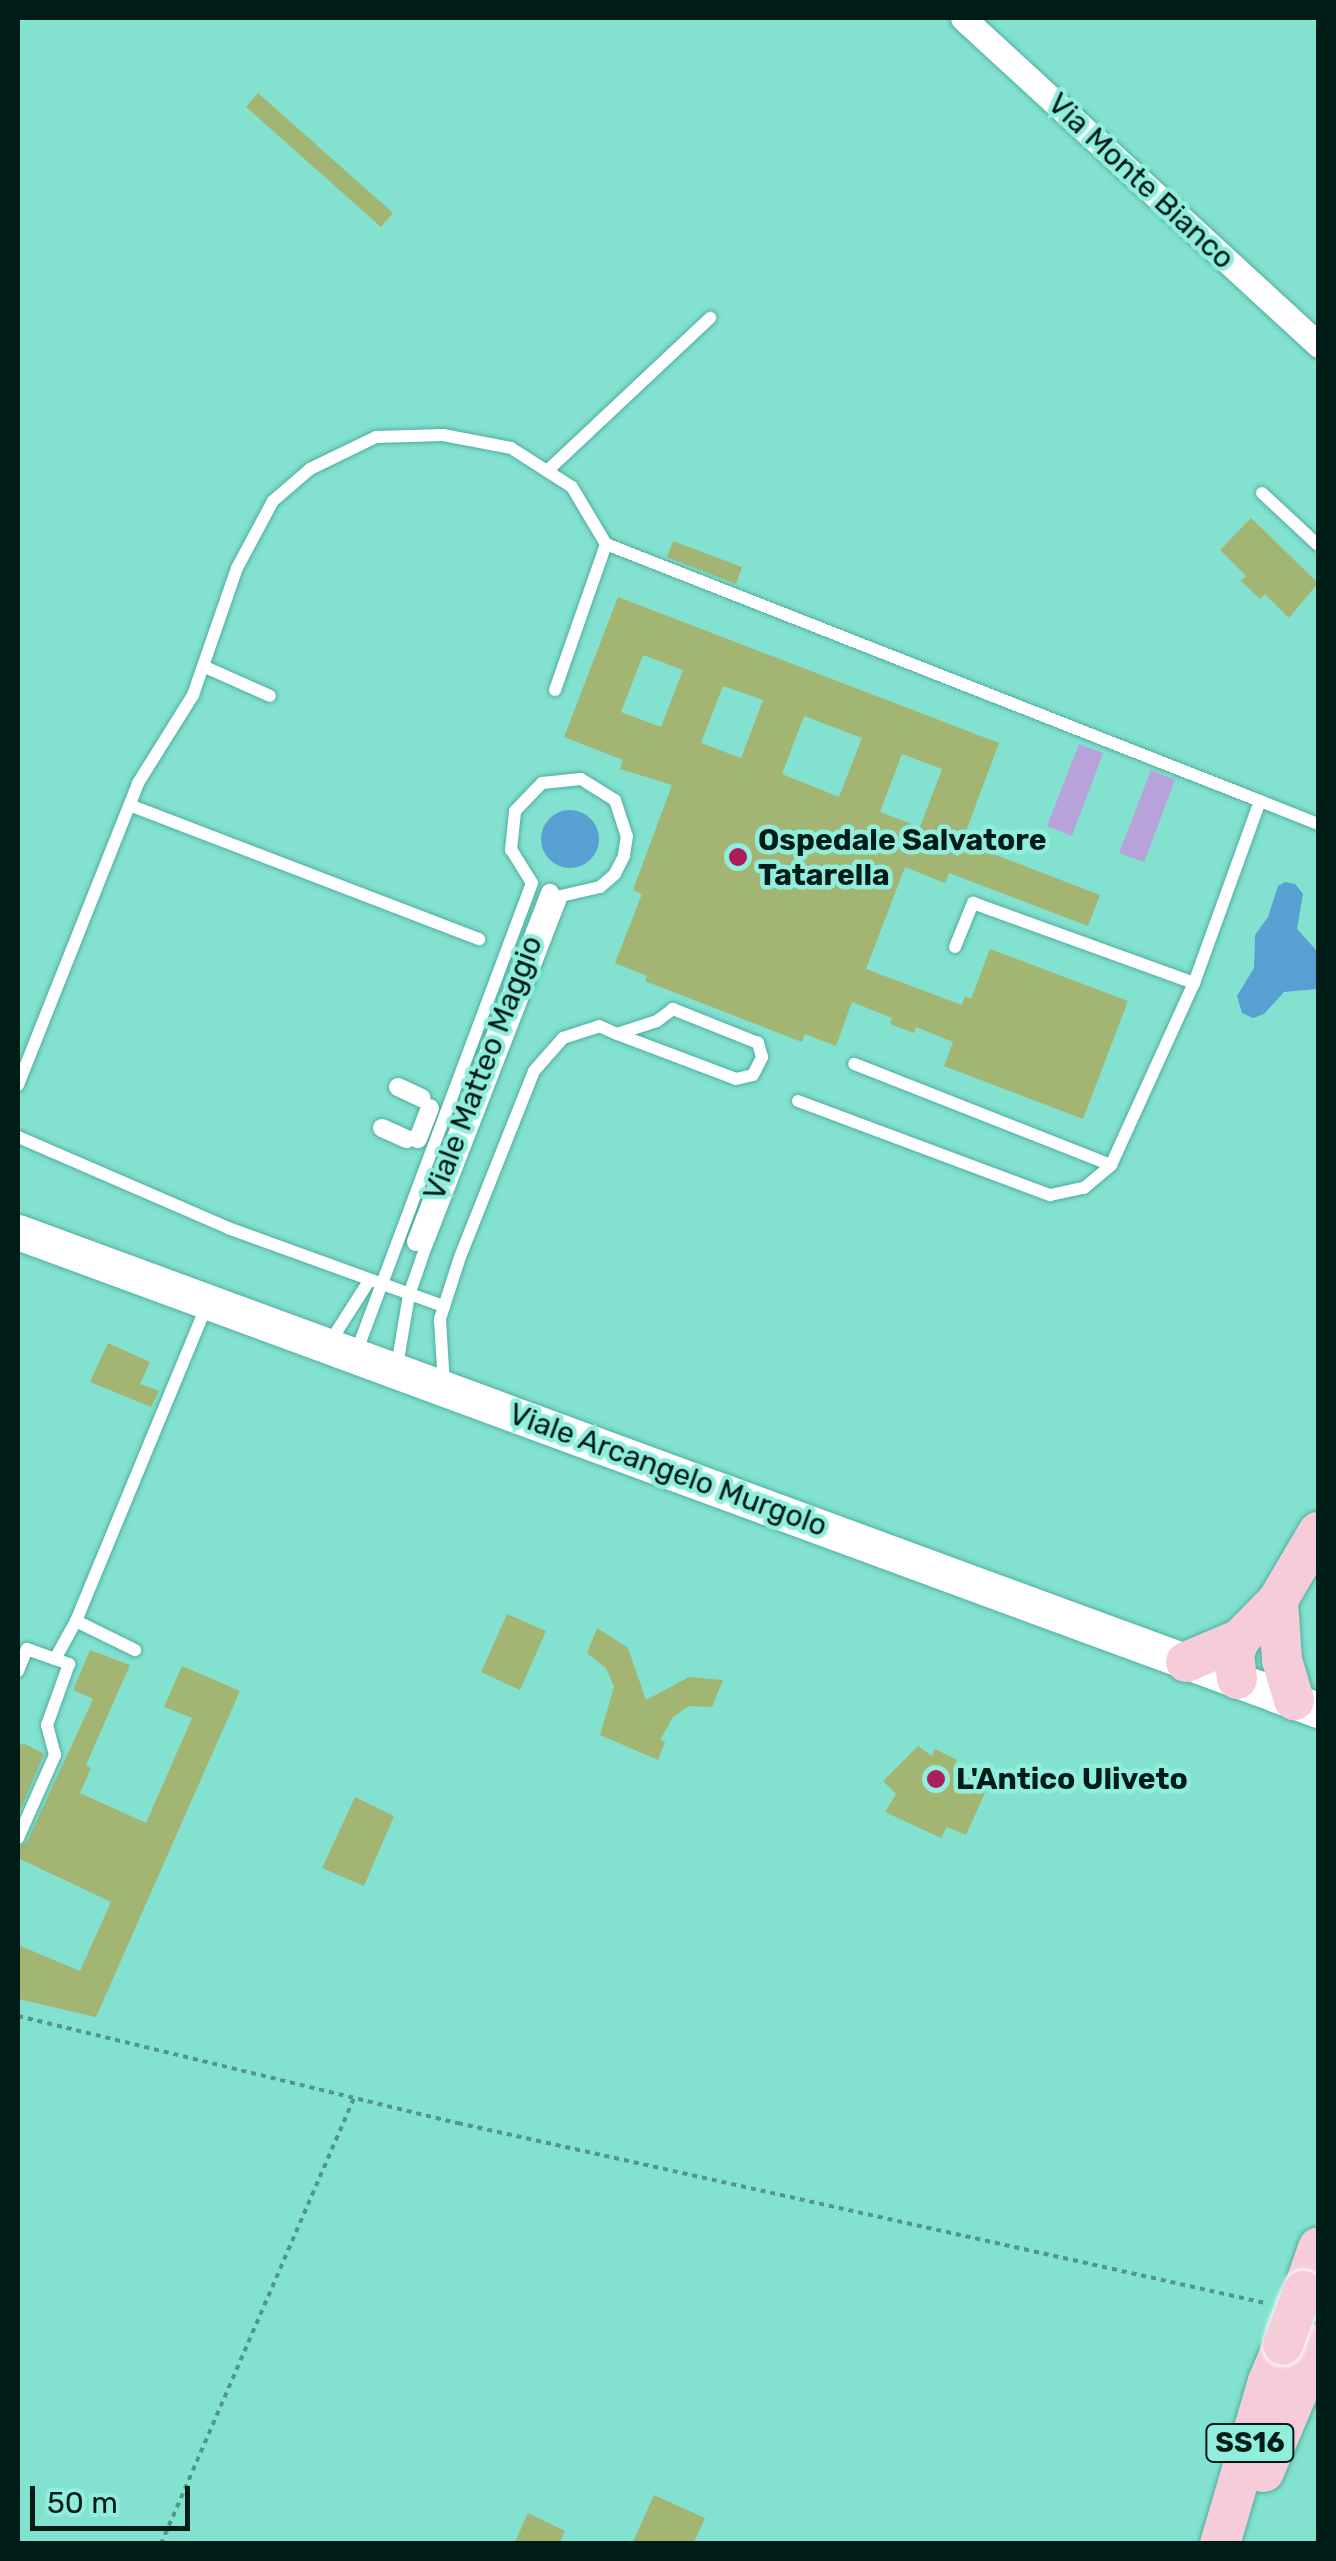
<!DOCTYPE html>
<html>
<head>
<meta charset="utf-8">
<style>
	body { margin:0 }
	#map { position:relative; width:1336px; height:2561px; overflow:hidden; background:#83e1d0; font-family:Rubik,sans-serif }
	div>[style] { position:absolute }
	.green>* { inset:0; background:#b7a3d9 }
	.water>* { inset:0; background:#58a0d2 }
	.round { border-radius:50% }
	.building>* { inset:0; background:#a3b572 }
	.path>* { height:4px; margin-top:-2px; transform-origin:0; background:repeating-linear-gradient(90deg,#51968a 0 5px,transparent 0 10px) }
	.roads { filter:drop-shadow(0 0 2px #4fae9f) drop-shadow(0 0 2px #4fae9f) }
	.service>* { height:12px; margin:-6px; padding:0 6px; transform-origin:6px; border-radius:6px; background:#fff }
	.pedestrian>* { height:18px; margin:-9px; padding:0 9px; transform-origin:9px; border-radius:9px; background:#fff }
	.minor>* { height:25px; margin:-12.5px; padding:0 12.5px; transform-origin:12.5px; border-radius:12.5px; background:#fff }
	.secondary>* { height:35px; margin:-17.5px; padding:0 17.5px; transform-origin:17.5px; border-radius:17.5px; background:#fff }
	.trunk>* { height:40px; margin:-20px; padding:0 20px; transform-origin:20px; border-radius:20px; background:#f6ccd8 }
	.bridges { filter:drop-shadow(0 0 2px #fff) drop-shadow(0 0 2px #fff) }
	.trunk-bridge>* { height:40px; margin:-20px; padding:0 20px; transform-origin:20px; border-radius:20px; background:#f6ccd8 }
	.dots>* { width:28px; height:28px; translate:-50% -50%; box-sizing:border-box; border:5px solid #91eedd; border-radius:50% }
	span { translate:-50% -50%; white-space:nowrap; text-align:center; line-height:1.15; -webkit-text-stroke:9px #91eedd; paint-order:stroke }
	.shield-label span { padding:2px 8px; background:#91eedd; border:2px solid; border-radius:8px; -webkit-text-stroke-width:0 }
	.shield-label { font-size:28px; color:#001c17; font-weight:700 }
	.street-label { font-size:30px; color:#001c17 }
	.poi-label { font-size:30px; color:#001c17; font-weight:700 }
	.left { translate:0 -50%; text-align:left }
	.frame { position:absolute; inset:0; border:20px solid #001c17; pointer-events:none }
	.scale { position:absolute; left:30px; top:2486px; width:160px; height:45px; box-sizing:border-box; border:5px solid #001c17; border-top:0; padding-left:12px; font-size:30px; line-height:35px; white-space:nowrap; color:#001c17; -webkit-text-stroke:8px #91eedd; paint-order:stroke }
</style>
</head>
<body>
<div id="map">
	<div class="green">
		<i style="clip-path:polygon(1079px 744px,1103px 753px,1072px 836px,1047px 826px)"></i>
		<i style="clip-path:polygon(1151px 770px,1175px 780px,1144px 862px,1119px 853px)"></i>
	</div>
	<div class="water">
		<i class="round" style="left:541px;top:810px;width:58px;height:58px"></i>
		<i style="clip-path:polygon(1285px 882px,1295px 884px,1303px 894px,1297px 929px,1318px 952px,1318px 989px,1284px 992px,1264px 1014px,1253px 1018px,1242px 1013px,1237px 996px,1254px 968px,1255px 935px,1268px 917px,1278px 886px)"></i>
	</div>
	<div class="building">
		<i style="clip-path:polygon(258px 93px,393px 213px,381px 227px,246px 107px)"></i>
		<i style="clip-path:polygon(1251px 518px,1318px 583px,1289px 618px,1265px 594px,1260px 599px,1241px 581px,1246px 576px,1220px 550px)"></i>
		<i style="clip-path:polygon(673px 541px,742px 567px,736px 584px,667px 557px)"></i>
		<i style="clip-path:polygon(evenodd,618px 597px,999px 743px,962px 842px,1100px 895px,1088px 926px,949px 873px,945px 883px,905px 867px,866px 969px,962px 1005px,965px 996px,971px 999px,990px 949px,1128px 1001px,1083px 1119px,944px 1066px,953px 1042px,916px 1027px,914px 1033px,890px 1024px,892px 1018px,852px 1002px,836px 1046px,805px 1034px,802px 1042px,645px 981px,647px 976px,615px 963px,642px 894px,633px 890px,672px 785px,620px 769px,623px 760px,564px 737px,618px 597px,643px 655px,683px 670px,661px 727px,621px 712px,643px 655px,618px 597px,723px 686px,763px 700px,741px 758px,701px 743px,723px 686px,618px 597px,804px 716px,862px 738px,839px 797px,782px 774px,804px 716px,618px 597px,902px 754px,942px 769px,920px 827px,880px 812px,902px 754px)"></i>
		<i style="clip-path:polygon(108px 1343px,150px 1362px,140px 1384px,159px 1391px,151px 1407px,90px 1382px)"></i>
		<i style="clip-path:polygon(507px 1614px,546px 1631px,520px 1690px,481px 1672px)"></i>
		<i style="clip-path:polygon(597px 1628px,628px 1648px,646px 1700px,689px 1677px,723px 1680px,712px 1707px,689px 1706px,673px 1717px,660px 1740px,665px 1742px,658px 1760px,600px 1735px,614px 1687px,606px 1668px,587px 1653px)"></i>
		<i style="clip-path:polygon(90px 1650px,130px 1665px,86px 1765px,91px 1768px,80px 1793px,146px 1823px,192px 1718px,164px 1707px,182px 1666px,240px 1691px,96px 2017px,18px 1999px,18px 1945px,80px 1971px,111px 1902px,18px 1858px,18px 1848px,27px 1842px,93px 1699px,73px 1690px)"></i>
		<i style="clip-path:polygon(25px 1744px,44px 1754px,18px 1815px,18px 1745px)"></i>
		<i style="clip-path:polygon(918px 1746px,932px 1756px,935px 1749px,957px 1760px,953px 1769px,988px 1786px,966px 1835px,947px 1827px,941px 1838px,885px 1812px,896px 1794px,883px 1781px)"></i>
		<i style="clip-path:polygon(355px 1797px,394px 1816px,364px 1886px,322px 1868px)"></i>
		<i style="clip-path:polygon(654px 2495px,705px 2518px,693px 2544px,632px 2544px)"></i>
		<i style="clip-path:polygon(528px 2513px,565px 2531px,559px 2544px,514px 2544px)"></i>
	</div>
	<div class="path">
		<i style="left:18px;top:2016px;width:453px;rotate:13.7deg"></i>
		<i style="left:458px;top:2123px;width:827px;rotate:12.57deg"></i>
		<i style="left:161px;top:2544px;width:488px;rotate:-66.6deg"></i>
	</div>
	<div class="roads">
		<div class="service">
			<i style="left:547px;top:471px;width:224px;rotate:-43.2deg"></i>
			<i style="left:1262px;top:493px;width:76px;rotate:42.9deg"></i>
			<i style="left:205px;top:667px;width:71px;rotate:24deg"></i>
			<i style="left:555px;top:690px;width:155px;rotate:-70.7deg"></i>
			<i style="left:1260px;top:801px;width:62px;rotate:21.6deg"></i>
			<i style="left:132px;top:806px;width:372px;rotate:21deg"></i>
			<i style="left:955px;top:947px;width:48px;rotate:-67.8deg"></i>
			<i style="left:973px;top:903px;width:235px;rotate:19.9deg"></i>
			<i style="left:18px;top:1085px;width:325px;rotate:-68.3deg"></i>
			<i style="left:138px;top:783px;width:104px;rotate:-58deg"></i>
			<i style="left:193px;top:695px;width:134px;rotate:-70.9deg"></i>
			<i style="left:237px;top:568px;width:76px;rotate:-61.8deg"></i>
			<i style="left:273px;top:501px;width:49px;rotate:-40.9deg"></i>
			<i style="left:310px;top:469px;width:73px;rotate:-25.9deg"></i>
			<i style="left:376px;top:437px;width:67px;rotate:-1.7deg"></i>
			<i style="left:443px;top:435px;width:69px;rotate:10.8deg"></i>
			<i style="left:511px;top:448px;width:72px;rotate:32.6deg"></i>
			<i style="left:572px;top:487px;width:66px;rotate:59.2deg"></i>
			<i style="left:606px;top:544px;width:703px;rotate:21.45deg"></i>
			<i style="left:1260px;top:801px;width:194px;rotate:109.9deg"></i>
			<i style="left:1194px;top:983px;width:200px;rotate:114.5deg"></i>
			<i style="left:1111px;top:1165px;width:276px;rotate:-158.5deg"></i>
			<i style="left:798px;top:1101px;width:269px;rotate:20.5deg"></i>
			<i style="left:1050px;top:1195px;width:35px;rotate:-12deg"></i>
			<i style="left:1084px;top:1188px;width:35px;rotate:-40deg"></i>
			<i style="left:18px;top:1137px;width:229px;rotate:23.4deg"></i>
			<i style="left:228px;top:1228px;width:230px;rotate:19.9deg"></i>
			<i style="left:330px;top:1342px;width:72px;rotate:-57.4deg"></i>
			<i style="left:356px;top:1353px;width:502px;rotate:-69.47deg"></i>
			<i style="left:532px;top:883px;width:39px;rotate:-122deg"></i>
			<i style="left:511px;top:850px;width:39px;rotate:-84deg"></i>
			<i style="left:515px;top:811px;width:39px;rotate:-46deg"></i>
			<i style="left:542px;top:783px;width:39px;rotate:-6deg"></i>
			<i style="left:581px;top:779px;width:40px;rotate:32deg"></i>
			<i style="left:615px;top:800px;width:38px;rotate:72deg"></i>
			<i style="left:627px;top:836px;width:20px;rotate:99deg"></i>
			<i style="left:624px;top:856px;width:20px;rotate:117deg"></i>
			<i style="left:615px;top:874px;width:20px;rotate:139deg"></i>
			<i style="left:600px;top:887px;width:39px;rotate:167deg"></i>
			<i style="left:562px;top:896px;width:375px;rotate:111.2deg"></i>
			<i style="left:426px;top:1246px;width:52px;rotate:109.1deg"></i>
			<i style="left:409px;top:1295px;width:72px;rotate:99.6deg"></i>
			<i style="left:444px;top:1385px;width:66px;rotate:-93.5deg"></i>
			<i style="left:440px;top:1319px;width:65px;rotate:-72.1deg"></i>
			<i style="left:460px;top:1257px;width:200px;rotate:-68.3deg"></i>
			<i style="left:534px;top:1071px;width:44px;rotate:-48.7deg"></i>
			<i style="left:563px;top:1038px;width:38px;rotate:-18deg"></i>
			<i style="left:599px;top:1026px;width:20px;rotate:24deg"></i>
			<i style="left:617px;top:1034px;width:127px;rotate:20.7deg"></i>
			<i style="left:736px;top:1079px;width:17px;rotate:-13deg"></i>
			<i style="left:753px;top:1075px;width:20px;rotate:-63deg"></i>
			<i style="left:762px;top:1057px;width:15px;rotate:-106deg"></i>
			<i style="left:758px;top:1043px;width:92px;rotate:-158.2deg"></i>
			<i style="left:673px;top:1009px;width:20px;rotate:143deg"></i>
			<i style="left:657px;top:1021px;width:42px;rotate:162deg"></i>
			<i style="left:76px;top:1621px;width:66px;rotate:26.2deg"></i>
			<i style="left:55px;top:1659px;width:43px;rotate:-61.1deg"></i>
			<i style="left:76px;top:1621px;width:343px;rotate:-67.5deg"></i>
			<i style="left:18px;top:1671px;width:24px;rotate:-68deg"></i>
			<i style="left:27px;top:1649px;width:45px;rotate:19.7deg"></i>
			<i style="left:69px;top:1664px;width:65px;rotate:109.8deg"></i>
			<i style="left:47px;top:1725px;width:31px;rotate:75deg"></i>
			<i style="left:55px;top:1755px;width:91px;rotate:114deg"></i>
		</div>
		<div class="pedestrian">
			<i style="left:398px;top:1087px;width:26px;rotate:25deg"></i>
			<i style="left:382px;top:1128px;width:27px;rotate:24deg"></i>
			<i style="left:418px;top:1139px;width:33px;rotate:-69deg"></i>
			<i style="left:416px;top:1242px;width:374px;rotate:-69deg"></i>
		</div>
		<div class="minor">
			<i style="left:963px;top:18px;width:483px;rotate:42.6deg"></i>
		</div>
		<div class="secondary">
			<i style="left:18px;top:1232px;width:1385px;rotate:20.19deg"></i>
		</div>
		<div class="trunk">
			<i style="left:1278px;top:1600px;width:60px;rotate:86.2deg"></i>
			<i style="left:1282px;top:1660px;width:42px;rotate:73.3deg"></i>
			<i style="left:1186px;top:1662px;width:59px;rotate:-23.1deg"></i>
			<i style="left:1237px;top:1679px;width:25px;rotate:-97deg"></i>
			<i style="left:1234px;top:1654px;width:16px;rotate:-68deg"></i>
			<i style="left:1240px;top:1639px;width:54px;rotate:-45.7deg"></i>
			<i style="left:1278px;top:1600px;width:79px;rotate:-59.5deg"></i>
			<i style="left:1303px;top:2291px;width:46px;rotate:-70.8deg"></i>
			<i style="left:1264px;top:2472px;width:139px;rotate:-67.1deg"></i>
			<i style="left:1220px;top:2544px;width:170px;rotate:-73.6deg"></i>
			<i style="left:1268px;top:2381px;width:39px;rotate:-67deg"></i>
		</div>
	</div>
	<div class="bridges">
		<div class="trunk-bridge">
			<i style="left:1283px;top:2345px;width:58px;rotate:-69.7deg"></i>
		</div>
	</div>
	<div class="dots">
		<i style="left:738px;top:857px;background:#ab1d5b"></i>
		<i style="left:936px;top:1779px;background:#ab1d5b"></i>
	</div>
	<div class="shield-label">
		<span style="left:1250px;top:2443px">SS16</span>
	</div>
	<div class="street-label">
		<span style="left:1141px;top:181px;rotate:43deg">Via Monte Bianco</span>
		<span style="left:483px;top:1068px;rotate:-69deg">Viale Matteo Maggio</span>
		<span style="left:668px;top:1470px;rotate:20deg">Viale Arcangelo Murgolo</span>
	</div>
	<div class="poi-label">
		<span class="left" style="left:758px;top:857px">Ospedale Salvatore<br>Tatarella</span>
		<span class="left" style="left:956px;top:1779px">L'Antico Uliveto</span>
	</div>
	<div class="frame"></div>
	<div class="scale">50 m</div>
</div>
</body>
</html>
